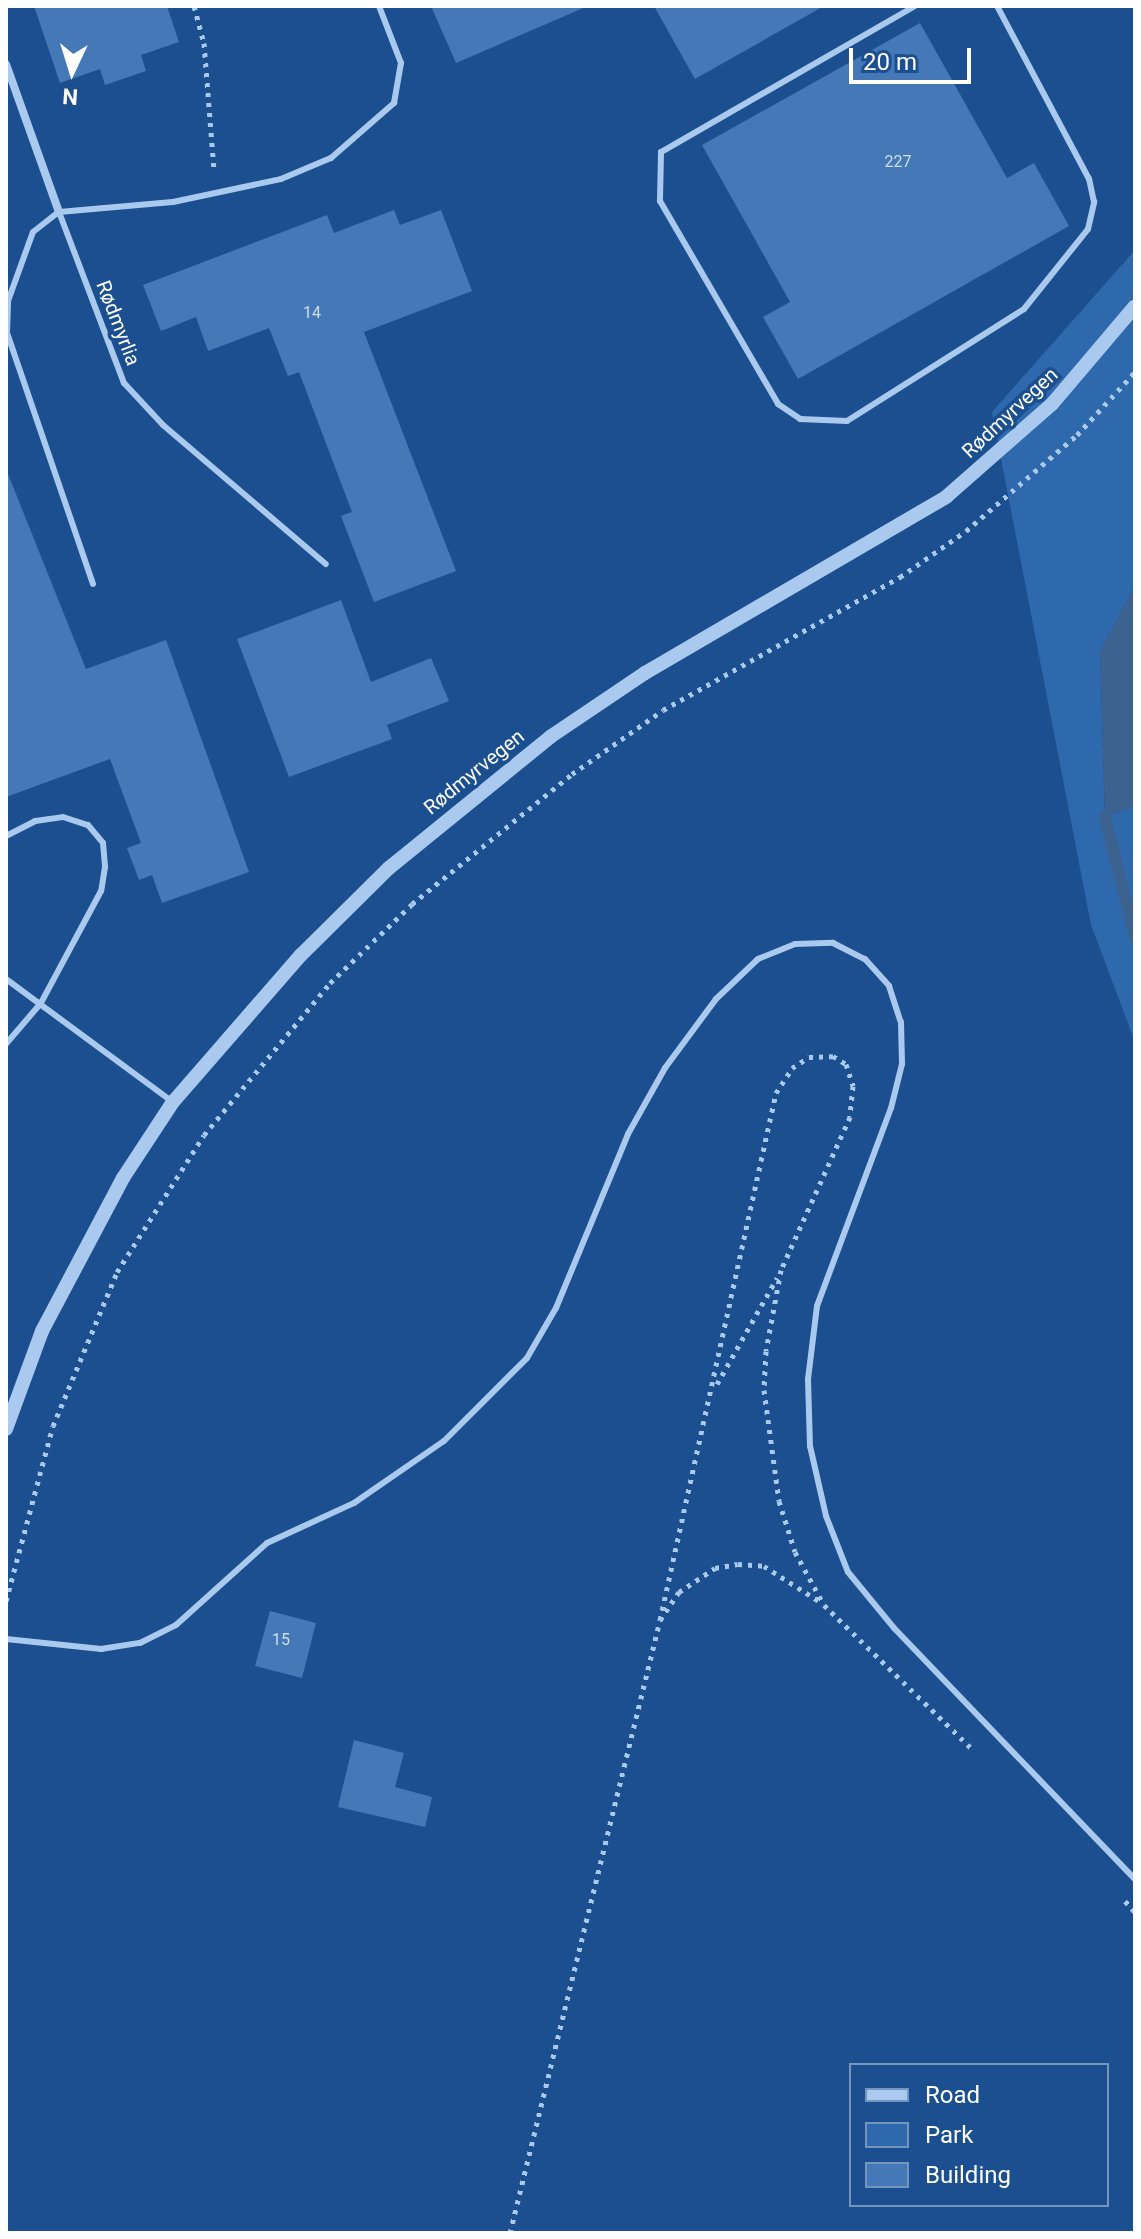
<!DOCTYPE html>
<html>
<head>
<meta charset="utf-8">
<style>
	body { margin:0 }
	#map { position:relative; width:1141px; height:2239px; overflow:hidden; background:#1b4f8f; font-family:Roboto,sans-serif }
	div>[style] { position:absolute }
	.green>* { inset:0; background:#2e69ad }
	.water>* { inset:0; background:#3c6290 }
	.stream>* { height:12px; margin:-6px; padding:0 6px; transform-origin:6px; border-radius:6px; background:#3c6290 }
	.building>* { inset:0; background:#4478b7 }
	.path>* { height:5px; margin-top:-2.5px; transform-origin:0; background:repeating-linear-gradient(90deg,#a9c9ee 0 4px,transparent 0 10px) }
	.service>* { height:6px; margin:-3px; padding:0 3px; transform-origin:3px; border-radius:3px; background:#a9c9ee }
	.minor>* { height:8px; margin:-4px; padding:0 4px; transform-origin:4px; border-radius:4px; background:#a9c9ee }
	.tertiary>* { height:14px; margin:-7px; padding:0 7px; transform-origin:7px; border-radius:7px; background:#a9c9ee }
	span { translate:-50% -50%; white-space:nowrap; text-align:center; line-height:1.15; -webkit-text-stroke:7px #1b4f8f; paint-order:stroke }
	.number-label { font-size:16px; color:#d0dded }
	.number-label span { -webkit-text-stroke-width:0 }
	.street-label { font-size:20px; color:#fff }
	.frame { position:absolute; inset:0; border:8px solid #fff; pointer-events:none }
	.legend { position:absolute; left:849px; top:2063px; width:260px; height:144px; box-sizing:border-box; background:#1b4f8f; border:2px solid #7695bc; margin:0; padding:10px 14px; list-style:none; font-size:24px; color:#fff }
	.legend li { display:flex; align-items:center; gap:16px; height:40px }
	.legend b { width:40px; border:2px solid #7695bc }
	.north { position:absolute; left:32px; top:32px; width:80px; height:80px; -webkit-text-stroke:6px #1b4f8f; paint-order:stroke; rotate:184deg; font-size:22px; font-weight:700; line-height:32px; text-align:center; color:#fff }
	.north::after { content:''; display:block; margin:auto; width:28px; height:36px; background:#fff; clip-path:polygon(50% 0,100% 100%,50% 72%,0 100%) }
	.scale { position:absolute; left:849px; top:48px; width:122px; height:36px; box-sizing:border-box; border:4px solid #fff; border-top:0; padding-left:10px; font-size:24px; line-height:28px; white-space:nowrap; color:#fff; -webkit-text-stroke:6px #1b4f8f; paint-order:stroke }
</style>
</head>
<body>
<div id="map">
	<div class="green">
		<i style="clip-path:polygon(1135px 250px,1135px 586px,1100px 651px,1105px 817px,1135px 806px,1135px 1042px,1091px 925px,992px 412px)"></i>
	</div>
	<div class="water">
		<i style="clip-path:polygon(1135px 586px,1135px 806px,1105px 817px,1100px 651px)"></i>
	</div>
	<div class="stream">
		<i style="left:1105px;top:817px;width:124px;rotate:76deg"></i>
	</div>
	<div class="building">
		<i style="clip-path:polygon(34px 6px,167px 6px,179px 42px,141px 55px,146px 71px,105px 85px,100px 69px,60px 83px)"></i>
		<i style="clip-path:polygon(431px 6px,588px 6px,456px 63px)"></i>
		<i style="clip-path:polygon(654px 6px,824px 6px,695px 79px)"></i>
		<i style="clip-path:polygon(920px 23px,1007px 178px,1034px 163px,1069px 226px,798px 379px,763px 317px,790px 302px,702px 145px)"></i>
		<i style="clip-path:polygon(394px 210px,400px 225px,441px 210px,472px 291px,364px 332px,456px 571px,374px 602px,341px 516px,352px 512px,299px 372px,288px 376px,269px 328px,208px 351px,196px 317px,161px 331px,143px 285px,327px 215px,334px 233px)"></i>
		<i style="clip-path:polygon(6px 469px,86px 669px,166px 640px,249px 872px,162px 903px,152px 875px,139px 880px,127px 848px,141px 843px,110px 759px,6px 797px)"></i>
		<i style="clip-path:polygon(341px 600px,371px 682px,431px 658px,449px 701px,387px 725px,392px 739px,289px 777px,237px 639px)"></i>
		<i style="clip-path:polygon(270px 1611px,316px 1623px,302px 1678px,255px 1666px)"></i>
		<i style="clip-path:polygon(354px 1740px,404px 1753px,395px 1787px,432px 1797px,425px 1827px,338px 1807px)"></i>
	</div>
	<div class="path">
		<i style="left:194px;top:6px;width:38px;rotate:75deg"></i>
		<i style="left:204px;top:43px;width:128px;rotate:85.5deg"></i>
		<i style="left:717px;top:1384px;width:122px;rotate:-60.5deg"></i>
		<i style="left:6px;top:1601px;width:181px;rotate:-75deg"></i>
		<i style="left:53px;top:1426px;width:167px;rotate:-67.4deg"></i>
		<i style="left:117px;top:1272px;width:162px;rotate:-57.6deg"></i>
		<i style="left:204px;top:1135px;width:197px;rotate:-50.3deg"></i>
		<i style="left:330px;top:983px;width:114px;rotate:-43.9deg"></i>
		<i style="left:412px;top:904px;width:206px;rotate:-39.1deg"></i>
		<i style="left:572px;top:774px;width:111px;rotate:-35.1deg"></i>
		<i style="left:663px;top:710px;width:272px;rotate:-29.3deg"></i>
		<i style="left:900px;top:577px;width:80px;rotate:-34.9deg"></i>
		<i style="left:966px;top:531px;width:147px;rotate:-40.9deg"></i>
		<i style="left:1077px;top:435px;width:86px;rotate:-47.4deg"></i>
		<i style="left:660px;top:1620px;width:540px;rotate:-77.59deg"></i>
		<i style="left:776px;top:1093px;width:30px;rotate:-57deg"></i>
		<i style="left:792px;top:1068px;width:20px;rotate:-33deg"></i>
		<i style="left:809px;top:1057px;width:24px;rotate:-2deg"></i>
		<i style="left:833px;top:1056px;width:15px;rotate:32deg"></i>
		<i style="left:846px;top:1064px;width:23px;rotate:72deg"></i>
		<i style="left:853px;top:1086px;width:31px;rotate:96deg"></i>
		<i style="left:850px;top:1117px;width:168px;rotate:114.3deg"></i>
		<i style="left:781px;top:1270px;width:82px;rotate:100.5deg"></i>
		<i style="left:766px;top:1351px;width:39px;rotate:93deg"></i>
		<i style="left:764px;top:1390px;width:112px;rotate:82.3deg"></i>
		<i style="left:779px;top:1501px;width:53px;rotate:72.6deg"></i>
		<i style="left:795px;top:1552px;width:60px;rotate:61.3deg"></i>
		<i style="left:824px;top:1605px;width:208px;rotate:44.2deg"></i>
		<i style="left:1125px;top:1901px;width:15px;rotate:48deg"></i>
		<i style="left:510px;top:2233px;width:631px;rotate:-76.25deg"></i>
		<i style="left:660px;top:1620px;width:34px;rotate:-56deg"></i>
		<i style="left:679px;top:1592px;width:43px;rotate:-33.7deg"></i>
		<i style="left:715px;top:1568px;width:23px;rotate:-10deg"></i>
		<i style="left:738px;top:1564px;width:26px;rotate:4deg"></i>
		<i style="left:764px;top:1566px;width:69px;rotate:32.5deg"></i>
	</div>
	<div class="service">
		<i style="left:915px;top:6px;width:293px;rotate:150.1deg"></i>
		<i style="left:661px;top:152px;width:49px;rotate:91.2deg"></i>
		<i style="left:660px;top:201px;width:235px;rotate:59.8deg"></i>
		<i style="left:778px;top:404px;width:27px;rotate:34deg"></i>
		<i style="left:800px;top:419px;width:47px;rotate:2.4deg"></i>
		<i style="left:847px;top:421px;width:209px;rotate:-32.3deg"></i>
		<i style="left:1024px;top:309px;width:102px;rotate:-51.3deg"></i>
		<i style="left:1088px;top:229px;width:28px;rotate:-77deg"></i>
		<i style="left:1094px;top:202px;width:24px;rotate:-102deg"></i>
		<i style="left:1089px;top:179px;width:196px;rotate:-118deg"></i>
		<i style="left:59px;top:212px;width:183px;rotate:69.2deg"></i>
		<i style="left:124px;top:383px;width:57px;rotate:47.1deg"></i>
		<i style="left:163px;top:425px;width:214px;rotate:40.5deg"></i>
		<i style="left:93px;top:584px;width:265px;rotate:-108.9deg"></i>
		<i style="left:7px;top:333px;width:32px;rotate:-88deg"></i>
		<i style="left:8px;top:301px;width:73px;rotate:-70.1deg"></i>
		<i style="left:33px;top:232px;width:33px;rotate:-38deg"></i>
		<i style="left:59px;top:212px;width:114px;rotate:-5deg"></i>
		<i style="left:173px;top:202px;width:110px;rotate:-12deg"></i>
		<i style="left:281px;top:179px;width:54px;rotate:-22.8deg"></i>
		<i style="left:331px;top:158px;width:84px;rotate:-41.1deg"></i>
		<i style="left:394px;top:103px;width:41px;rotate:-80.1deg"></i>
		<i style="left:401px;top:63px;width:61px;rotate:-111.1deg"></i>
		<i style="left:6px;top:836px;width:33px;rotate:-27deg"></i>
		<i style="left:35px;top:821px;width:28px;rotate:-8deg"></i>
		<i style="left:63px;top:817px;width:26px;rotate:18deg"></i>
		<i style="left:88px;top:825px;width:23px;rotate:50deg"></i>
		<i style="left:103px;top:843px;width:24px;rotate:85deg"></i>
		<i style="left:105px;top:867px;width:24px;rotate:99deg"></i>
		<i style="left:101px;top:891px;width:127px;rotate:118.2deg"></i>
		<i style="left:41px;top:1003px;width:54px;rotate:130.5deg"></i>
		<i style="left:6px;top:979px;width:207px;rotate:36.4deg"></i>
		<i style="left:6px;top:1639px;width:96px;rotate:6deg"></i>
		<i style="left:101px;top:1649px;width:39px;rotate:-9deg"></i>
		<i style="left:140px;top:1643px;width:40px;rotate:-26.6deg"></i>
		<i style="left:176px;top:1625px;width:122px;rotate:-42deg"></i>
		<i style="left:267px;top:1543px;width:96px;rotate:-24.7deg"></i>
		<i style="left:354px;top:1503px;width:109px;rotate:-34.6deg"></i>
		<i style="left:444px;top:1441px;width:117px;rotate:-45deg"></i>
		<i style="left:527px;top:1358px;width:58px;rotate:-59.9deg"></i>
		<i style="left:556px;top:1308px;width:188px;rotate:-67.5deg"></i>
		<i style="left:628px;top:1134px;width:76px;rotate:-60.7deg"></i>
		<i style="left:665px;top:1068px;width:86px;rotate:-53.5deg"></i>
		<i style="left:716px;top:999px;width:58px;rotate:-43.6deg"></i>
		<i style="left:758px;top:959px;width:40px;rotate:-22deg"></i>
		<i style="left:795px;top:944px;width:38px;rotate:-2deg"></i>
		<i style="left:833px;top:943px;width:36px;rotate:27deg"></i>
		<i style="left:865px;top:959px;width:36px;rotate:48deg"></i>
		<i style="left:889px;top:986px;width:38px;rotate:72deg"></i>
		<i style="left:901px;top:1022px;width:42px;rotate:88.6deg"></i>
		<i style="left:902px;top:1064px;width:45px;rotate:104deg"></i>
		<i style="left:891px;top:1108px;width:211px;rotate:110.5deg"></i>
		<i style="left:817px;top:1306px;width:74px;rotate:97deg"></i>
		<i style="left:808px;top:1379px;width:67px;rotate:88.3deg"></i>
		<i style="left:810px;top:1446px;width:72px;rotate:77.1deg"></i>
		<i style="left:826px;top:1516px;width:60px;rotate:68.6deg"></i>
		<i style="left:848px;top:1572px;width:72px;rotate:50.6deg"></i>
		<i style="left:894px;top:1628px;width:348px;rotate:46.2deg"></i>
	</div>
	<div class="minor">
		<i style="left:6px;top:64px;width:157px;rotate:70.3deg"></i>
	</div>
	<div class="tertiary">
		<i style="left:6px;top:1429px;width:104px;rotate:-69.8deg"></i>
		<i style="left:42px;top:1331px;width:173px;rotate:-62.1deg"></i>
		<i style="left:123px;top:1178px;width:91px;rotate:-56.7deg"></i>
		<i style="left:173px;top:1102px;width:195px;rotate:-49deg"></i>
		<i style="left:301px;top:955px;width:124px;rotate:-44.7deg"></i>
		<i style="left:389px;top:868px;width:208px;rotate:-39.1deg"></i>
		<i style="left:550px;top:737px;width:115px;rotate:-34deg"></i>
		<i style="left:645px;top:673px;width:349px;rotate:-30.3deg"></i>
		<i style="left:946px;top:497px;width:141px;rotate:-41.3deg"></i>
		<i style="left:1052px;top:404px;width:128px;rotate:-49.7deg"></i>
	</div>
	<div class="number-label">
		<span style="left:898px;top:162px">227</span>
		<span style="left:312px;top:313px">14</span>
		<span style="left:281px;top:1640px">15</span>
	</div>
	<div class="street-label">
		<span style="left:118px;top:323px;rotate:69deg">Rødmyrlia</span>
		<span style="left:1010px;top:413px;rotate:-43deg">Rødmyrvegen</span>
		<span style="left:474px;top:772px;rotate:-39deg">Rødmyrvegen</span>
	</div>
	<div class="frame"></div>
	<ul class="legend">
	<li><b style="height:10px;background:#a9c9ee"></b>Road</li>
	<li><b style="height:22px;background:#2e69ad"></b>Park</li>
	<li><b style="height:22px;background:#4478b7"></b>Building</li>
	</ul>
	<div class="north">N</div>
	<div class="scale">20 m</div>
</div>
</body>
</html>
